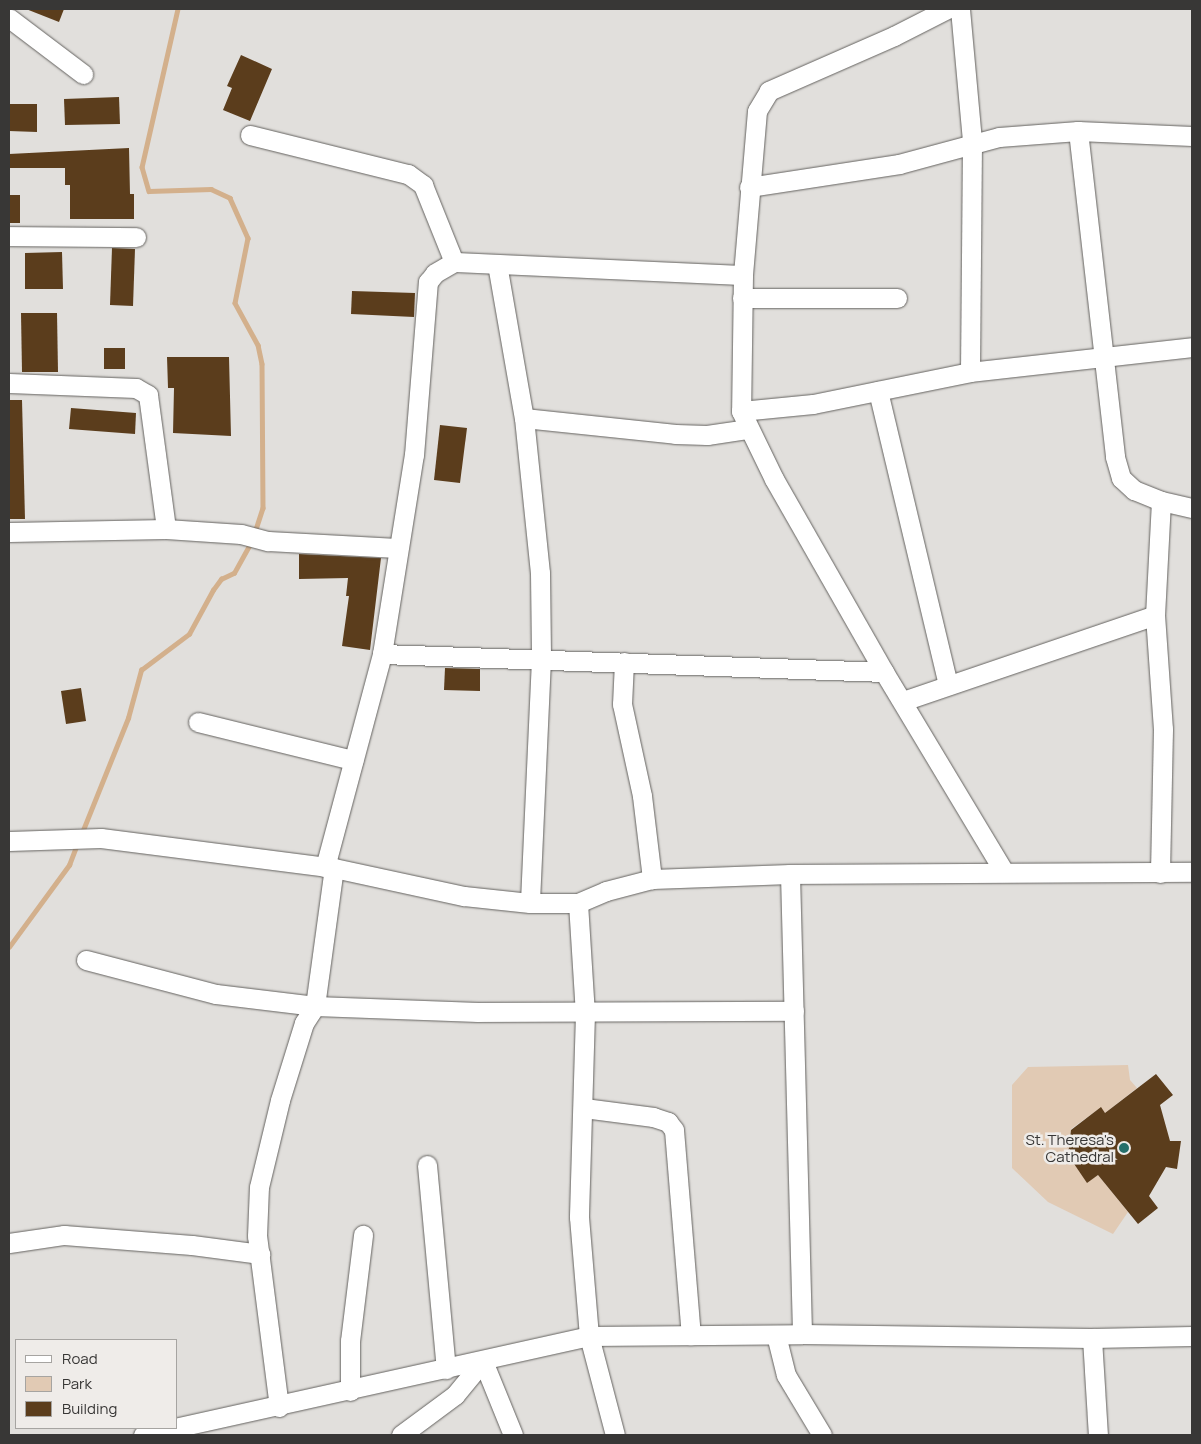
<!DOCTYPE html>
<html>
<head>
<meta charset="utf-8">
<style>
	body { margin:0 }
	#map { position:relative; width:1201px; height:1444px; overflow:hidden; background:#e1dfdc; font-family:Manrope,sans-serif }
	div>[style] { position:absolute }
	.green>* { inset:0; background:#e1cab4 }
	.stream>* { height:4.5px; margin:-2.25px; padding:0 2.25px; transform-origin:2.25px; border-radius:2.25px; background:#d3b08c }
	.building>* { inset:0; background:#5b3d1c }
	.roads { filter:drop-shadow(0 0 1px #64625f) drop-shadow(0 0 1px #64625f) }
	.minor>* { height:19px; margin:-9.5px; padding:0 9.5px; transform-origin:9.5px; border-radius:9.5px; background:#fff }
	.dots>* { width:14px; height:14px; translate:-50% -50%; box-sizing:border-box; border:2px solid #efece9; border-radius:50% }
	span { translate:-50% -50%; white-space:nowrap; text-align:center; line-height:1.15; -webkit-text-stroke:5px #efece9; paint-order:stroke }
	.poi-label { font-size:15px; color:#383736 }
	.right { translate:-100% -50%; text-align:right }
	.frame { position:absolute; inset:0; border:10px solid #383736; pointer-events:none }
	.legend { position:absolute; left:15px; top:1339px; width:162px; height:90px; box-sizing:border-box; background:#efece9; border:1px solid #a6a4a1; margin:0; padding:6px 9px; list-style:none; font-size:15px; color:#383736 }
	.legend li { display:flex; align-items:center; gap:10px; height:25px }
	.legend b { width:25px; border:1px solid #a6a4a1 }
</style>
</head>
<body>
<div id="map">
	<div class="green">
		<i style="clip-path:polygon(1128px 1065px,1130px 1080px,1137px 1088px,1105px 1113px,1100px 1108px,1071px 1129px,1068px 1155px,1087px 1182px,1098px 1175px,1128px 1212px,1113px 1234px,1048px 1202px,1012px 1168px,1012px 1085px,1028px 1067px)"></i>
	</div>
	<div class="stream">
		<i style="left:178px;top:9px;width:162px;rotate:102.8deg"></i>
		<i style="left:142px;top:167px;width:25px;rotate:74deg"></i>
		<i style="left:149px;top:191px;width:62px;rotate:-1.8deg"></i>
		<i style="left:211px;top:189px;width:21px;rotate:25deg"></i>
		<i style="left:230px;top:198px;width:44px;rotate:65.8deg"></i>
		<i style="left:248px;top:238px;width:66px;rotate:101.3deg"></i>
		<i style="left:235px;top:303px;width:48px;rotate:61.3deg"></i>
		<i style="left:258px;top:345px;width:19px;rotate:78deg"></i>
		<i style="left:262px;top:364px;width:144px;rotate:89.6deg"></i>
		<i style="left:263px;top:508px;width:25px;rotate:108deg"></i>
		<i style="left:81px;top:835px;width:126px;rotate:-68.1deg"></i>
		<i style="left:128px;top:718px;width:50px;rotate:-74.8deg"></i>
		<i style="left:141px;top:670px;width:60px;rotate:-36.9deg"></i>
		<i style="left:189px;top:634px;width:50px;rotate:-61.4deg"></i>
		<i style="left:213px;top:590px;width:14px;rotate:-54deg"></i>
		<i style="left:221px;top:579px;width:14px;rotate:-25deg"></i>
		<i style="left:234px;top:573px;width:35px;rotate:-61deg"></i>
		<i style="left:9px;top:947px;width:102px;rotate:-53.8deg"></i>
		<i style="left:69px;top:865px;width:22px;rotate:-69deg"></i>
	</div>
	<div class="building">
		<i style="clip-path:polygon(26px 9px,64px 9px,59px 22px)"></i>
		<i style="clip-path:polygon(241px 55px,272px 69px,250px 121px,223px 110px,232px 88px,227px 86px)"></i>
		<i style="clip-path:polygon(119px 97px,120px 124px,65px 125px,64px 99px)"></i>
		<i style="clip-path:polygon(9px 104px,37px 104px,37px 132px,9px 131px)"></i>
		<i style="clip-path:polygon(129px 148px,130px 194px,134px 194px,134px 219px,70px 219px,70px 185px,65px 185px,65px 168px,9px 168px,9px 154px)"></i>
		<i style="clip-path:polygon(9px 195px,20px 195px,20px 223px,9px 223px)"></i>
		<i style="clip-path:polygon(112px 248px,135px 249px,133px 306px,110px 305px)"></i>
		<i style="clip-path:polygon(62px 252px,63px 289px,25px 289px,25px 253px)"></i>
		<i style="clip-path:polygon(352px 291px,415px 293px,414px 317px,351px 314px)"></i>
		<i style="clip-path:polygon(21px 313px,57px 313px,58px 372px,22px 372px)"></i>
		<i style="clip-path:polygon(104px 348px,125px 348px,125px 369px,104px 369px)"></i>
		<i style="clip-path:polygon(167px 357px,229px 357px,231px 436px,173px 433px,174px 388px,168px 388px)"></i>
		<i style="clip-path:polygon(9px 400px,22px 400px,25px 519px,9px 519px)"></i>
		<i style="clip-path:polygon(71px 408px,136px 413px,135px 434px,69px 429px)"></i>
		<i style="clip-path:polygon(440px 425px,467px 428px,460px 483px,434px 480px)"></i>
		<i style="clip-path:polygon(299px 554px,381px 558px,370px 650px,342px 646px,349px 596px,346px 596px,348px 578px,299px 579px)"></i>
		<i style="clip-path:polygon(445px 668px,480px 669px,480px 691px,444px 690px)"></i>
		<i style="clip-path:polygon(81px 688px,86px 721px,66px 724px,61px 691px)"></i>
		<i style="clip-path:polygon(1156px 1074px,1173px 1095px,1160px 1105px,1170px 1141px,1181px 1141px,1177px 1169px,1166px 1167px,1149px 1196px,1158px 1208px,1138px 1224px,1098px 1175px,1087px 1183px,1068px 1155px,1071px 1130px,1101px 1107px,1105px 1113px)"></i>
	</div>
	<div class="roads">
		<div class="minor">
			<i style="left:947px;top:9px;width:59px;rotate:153deg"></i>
			<i style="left:894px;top:36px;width:137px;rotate:156.3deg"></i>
			<i style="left:769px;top:91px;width:23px;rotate:121deg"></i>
			<i style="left:757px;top:111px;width:165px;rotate:94.9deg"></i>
			<i style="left:743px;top:275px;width:136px;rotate:90.8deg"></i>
			<i style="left:741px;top:411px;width:76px;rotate:64.1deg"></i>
			<i style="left:774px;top:479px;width:222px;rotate:60.3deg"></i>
			<i style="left:884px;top:672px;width:233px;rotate:59deg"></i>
			<i style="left:960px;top:9px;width:134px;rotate:84.8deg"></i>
			<i style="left:972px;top:142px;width:230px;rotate:90.5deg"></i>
			<i style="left:9px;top:18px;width:93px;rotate:37.1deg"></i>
			<i style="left:1078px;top:131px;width:328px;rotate:83.5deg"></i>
			<i style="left:1115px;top:457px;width:22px;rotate:74deg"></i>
			<i style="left:1121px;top:478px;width:18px;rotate:43deg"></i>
			<i style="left:1134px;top:490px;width:29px;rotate:22deg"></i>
			<i style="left:1161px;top:501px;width:114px;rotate:93deg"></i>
			<i style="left:250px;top:135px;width:163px;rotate:13.9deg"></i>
			<i style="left:408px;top:174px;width:19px;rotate:36deg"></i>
			<i style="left:423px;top:185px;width:83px;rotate:68.1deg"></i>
			<i style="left:749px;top:187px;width:152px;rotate:-8.7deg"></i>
			<i style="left:899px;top:164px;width:104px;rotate:-15.1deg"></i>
			<i style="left:999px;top:137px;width:79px;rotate:-4.3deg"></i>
			<i style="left:1078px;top:131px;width:114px;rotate:2.5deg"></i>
			<i style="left:9px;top:236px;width:127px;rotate:0.5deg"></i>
			<i style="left:497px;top:264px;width:156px;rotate:80.1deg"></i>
			<i style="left:524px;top:418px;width:156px;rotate:84.1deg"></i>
			<i style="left:540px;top:573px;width:86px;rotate:89.3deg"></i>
			<i style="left:541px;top:659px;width:244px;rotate:92.6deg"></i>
			<i style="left:742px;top:298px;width:155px"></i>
			<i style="left:9px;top:383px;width:127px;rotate:2.3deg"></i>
			<i style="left:136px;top:388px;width:14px;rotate:30deg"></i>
			<i style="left:148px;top:395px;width:135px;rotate:82.3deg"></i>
			<i style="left:878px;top:391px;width:301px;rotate:76.6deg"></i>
			<i style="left:741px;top:411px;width:72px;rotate:-5.6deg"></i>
			<i style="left:813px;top:404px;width:160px;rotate:-11.5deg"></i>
			<i style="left:970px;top:372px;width:223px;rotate:-6.4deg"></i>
			<i style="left:524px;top:418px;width:152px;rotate:6deg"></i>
			<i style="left:675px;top:434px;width:32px;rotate:2deg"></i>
			<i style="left:707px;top:435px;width:40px;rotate:-8.5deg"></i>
			<i style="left:1161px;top:501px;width:32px;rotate:13deg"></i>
			<i style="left:9px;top:532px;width:157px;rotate:-1.1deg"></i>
			<i style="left:166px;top:529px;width:75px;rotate:3.8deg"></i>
			<i style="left:241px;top:534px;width:28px;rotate:15deg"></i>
			<i style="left:268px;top:541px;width:129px;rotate:3.1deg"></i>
			<i style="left:382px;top:654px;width:502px;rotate:2.05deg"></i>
			<i style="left:624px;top:662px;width:42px;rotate:92.7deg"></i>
			<i style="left:622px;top:704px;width:94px;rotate:77.7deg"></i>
			<i style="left:642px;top:796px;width:84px;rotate:83.1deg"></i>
			<i style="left:903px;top:701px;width:266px;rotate:-18.8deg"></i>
			<i style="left:1155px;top:615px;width:114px;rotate:86deg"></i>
			<i style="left:1163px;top:729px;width:144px;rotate:91.2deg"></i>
			<i style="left:198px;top:722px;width:160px;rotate:13.8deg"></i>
			<i style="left:9px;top:841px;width:92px;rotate:-1.9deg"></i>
			<i style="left:101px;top:838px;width:235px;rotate:7.3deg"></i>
			<i style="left:334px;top:868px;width:133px;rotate:12.2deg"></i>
			<i style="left:464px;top:896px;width:66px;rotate:6.1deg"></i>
			<i style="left:530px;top:903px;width:48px"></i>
			<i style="left:578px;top:903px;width:30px;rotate:-23deg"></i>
			<i style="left:606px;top:891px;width:48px;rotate:-14.6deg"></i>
			<i style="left:652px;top:879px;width:138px;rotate:-2.1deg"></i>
			<i style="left:790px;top:874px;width:402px;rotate:-0.3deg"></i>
			<i style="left:325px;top:867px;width:220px;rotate:-75deg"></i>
			<i style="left:382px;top:654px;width:202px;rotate:-80.9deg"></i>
			<i style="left:414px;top:455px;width:174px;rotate:-85.4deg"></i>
			<i style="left:428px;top:282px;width:11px;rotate:-52deg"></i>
			<i style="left:435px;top:273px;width:22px;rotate:-30deg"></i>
			<i style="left:454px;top:262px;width:289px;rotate:2.6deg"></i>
			<i style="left:790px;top:874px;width:460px;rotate:88.5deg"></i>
			<i style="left:578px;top:903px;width:110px;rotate:86.4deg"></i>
			<i style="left:585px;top:1013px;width:204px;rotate:91.7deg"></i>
			<i style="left:579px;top:1217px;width:119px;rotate:85.2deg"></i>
			<i style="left:589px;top:1336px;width:102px;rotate:75.3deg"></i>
			<i style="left:86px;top:960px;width:134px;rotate:14.7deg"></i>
			<i style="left:216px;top:994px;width:100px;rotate:6.9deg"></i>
			<i style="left:315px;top:1006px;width:163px;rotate:2.1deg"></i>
			<i style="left:478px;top:1012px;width:316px;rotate:-0.2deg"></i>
			<i style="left:584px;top:1108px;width:70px;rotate:7.4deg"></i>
			<i style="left:653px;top:1117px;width:16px;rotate:18deg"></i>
			<i style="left:668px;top:1122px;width:10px;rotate:53deg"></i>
			<i style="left:674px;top:1130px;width:206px;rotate:85.3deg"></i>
			<i style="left:427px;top:1165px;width:205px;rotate:84.7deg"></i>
			<i style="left:9px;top:1243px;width:56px;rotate:-8.3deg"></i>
			<i style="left:64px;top:1235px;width:128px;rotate:4.5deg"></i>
			<i style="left:192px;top:1245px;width:69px;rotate:7.5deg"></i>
			<i style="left:776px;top:1335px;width:41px;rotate:76deg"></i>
			<i style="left:786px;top:1375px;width:70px;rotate:59deg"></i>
			<i style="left:1092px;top:1338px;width:97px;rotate:86.5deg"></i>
			<i style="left:483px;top:1361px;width:80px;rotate:67.9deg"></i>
			<i style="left:350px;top:1391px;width:50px;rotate:-90deg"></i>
			<i style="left:350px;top:1341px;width:107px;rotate:-83deg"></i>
			<i style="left:279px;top:1407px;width:172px;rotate:-97.3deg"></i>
			<i style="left:257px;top:1236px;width:49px;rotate:-87.7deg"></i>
			<i style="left:259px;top:1187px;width:89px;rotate:-76.4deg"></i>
			<i style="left:280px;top:1100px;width:81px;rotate:-72.7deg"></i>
			<i style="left:304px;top:1023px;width:20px;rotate:-57deg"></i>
			<i style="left:315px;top:1006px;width:139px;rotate:-82.2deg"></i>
			<i style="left:143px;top:1435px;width:457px;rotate:-12.5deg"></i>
			<i style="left:589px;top:1336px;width:213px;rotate:-0.5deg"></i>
			<i style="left:802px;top:1334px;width:290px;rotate:0.8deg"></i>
			<i style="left:1092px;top:1338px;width:100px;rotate:-1.1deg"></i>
			<i style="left:401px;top:1435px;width:67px;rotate:-36.5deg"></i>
			<i style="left:455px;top:1395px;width:44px;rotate:-50.5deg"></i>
		</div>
	</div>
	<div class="dots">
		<i style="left:1124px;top:1148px;background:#266f6a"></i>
	</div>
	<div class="poi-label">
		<span class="right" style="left:1114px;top:1148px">St. Theresa's<br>Cathedral</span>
	</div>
	<div class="frame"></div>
	<ul class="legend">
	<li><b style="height:6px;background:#fff"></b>Road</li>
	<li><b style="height:14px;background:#e1cab4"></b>Park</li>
	<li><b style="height:14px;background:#5b3d1c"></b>Building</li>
	</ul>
</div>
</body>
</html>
